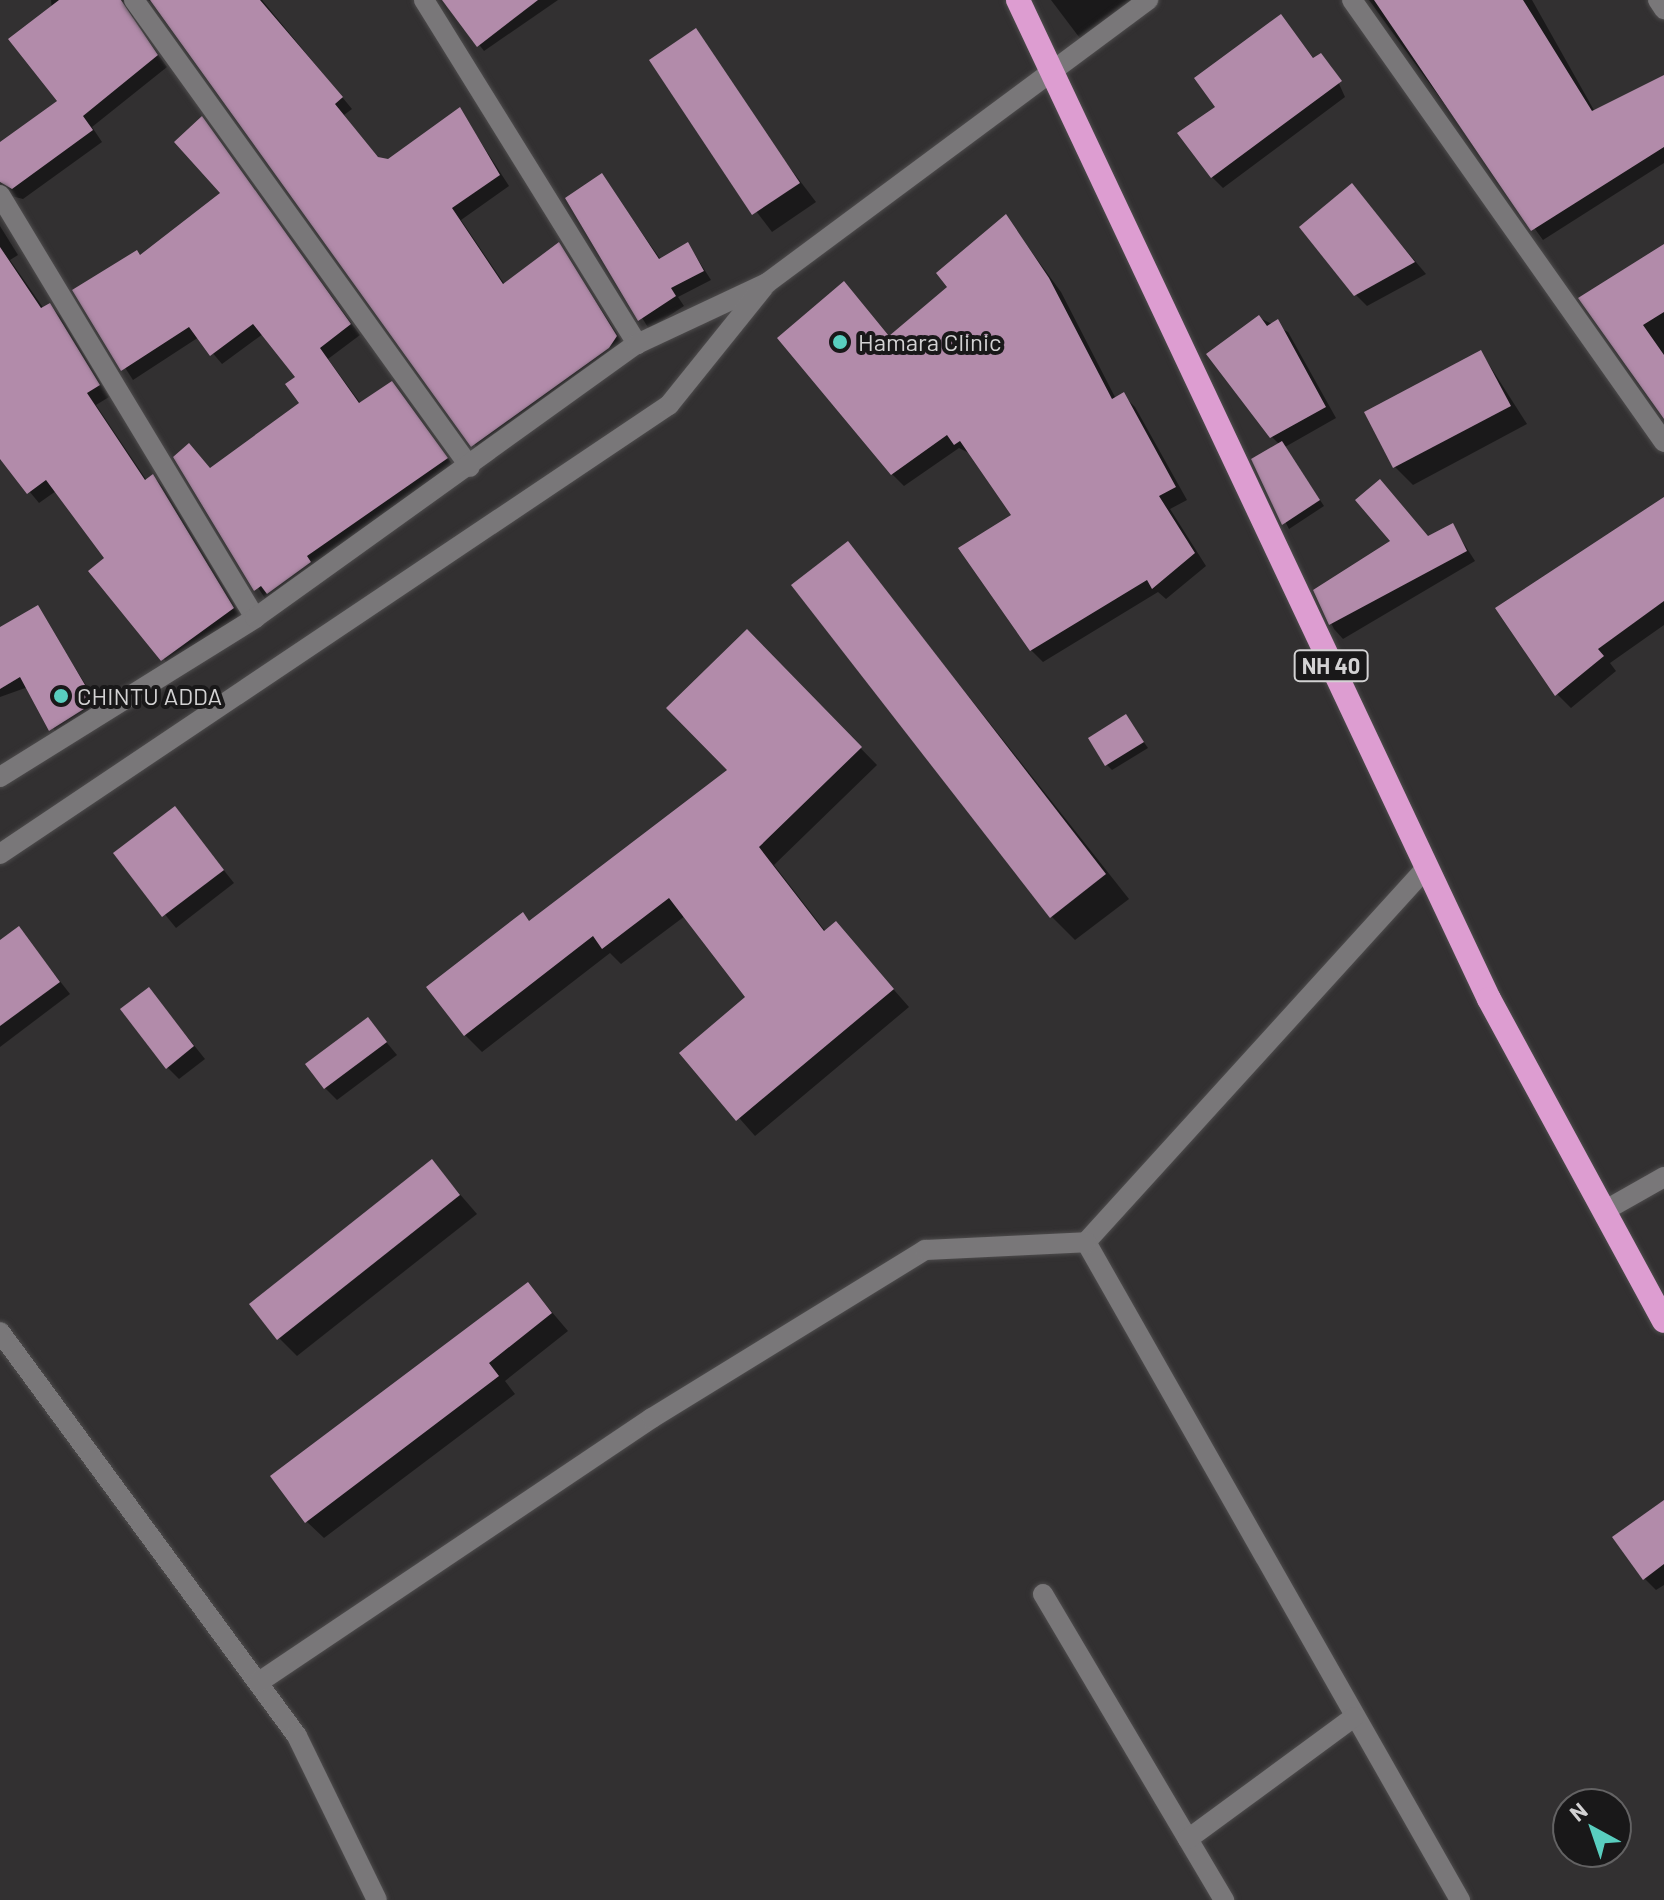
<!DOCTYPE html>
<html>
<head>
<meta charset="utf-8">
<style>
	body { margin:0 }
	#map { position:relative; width:1664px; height:1900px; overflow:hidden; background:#323031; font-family:Barlow,sans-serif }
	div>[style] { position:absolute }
	.shadow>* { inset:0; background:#0007 }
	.building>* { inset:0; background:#b28baa }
	.roads { filter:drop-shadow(0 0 2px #4e4c4d) drop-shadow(0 0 2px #4e4c4d) }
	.minor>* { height:20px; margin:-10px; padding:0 10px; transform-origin:10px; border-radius:10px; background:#797779 }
	.highway>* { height:24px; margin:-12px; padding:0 12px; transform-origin:12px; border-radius:12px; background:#dd9dd1 }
	.dots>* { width:22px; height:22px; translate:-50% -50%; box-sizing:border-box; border:4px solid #191819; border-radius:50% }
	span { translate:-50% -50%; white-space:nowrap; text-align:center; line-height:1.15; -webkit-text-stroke:8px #191819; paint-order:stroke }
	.shield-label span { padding:2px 6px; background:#191819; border:2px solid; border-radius:6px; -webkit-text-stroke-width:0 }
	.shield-label { font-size:22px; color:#d3d2d3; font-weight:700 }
	.poi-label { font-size:24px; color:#d3d2d3 }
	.left { translate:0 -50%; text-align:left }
	.north { position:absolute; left:1552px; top:1788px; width:80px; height:80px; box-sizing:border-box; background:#191819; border:2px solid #636263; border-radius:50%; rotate:320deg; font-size:22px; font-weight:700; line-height:32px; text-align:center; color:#d3d2d3 }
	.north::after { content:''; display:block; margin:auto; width:28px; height:36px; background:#59cebf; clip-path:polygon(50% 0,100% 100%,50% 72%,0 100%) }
</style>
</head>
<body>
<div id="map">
	<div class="shadow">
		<i style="clip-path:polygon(51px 0,137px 0,133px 19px,167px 67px,92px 127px,102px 142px,23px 199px,3px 194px,0 204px,0 144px,60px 101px)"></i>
		<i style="clip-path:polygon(145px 0,262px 0,352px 109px,344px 115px,379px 160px,389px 161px,460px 110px,509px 186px,461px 220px,505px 285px,558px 245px,626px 347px,483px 456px,154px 2px)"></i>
		<i style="clip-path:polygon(445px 0,558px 0,484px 51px)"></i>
		<i style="clip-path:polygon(1051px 0,1141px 0,1082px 41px)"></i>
		<i style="clip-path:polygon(1369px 0,1532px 0,1595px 112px,1664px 77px,1664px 163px,1543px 240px)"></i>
		<i style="clip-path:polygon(1281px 16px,1315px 60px,1321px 55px,1331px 66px,1345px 97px,1223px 188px,1212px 177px,1218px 107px)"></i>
		<i style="clip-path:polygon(201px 119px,360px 335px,328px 359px,361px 404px,392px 384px,456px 469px,266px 600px,175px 457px,210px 470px,302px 403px,298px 378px,263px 334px,222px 364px,199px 337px,133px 380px,75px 290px,141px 257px,223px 193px)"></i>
		<i style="clip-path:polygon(768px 139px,816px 202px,772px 232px,721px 165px)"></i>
		<i style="clip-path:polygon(602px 176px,661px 260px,688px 244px,711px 280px,678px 297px,684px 306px,649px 329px,568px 199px)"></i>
		<i style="clip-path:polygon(1352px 186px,1426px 274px,1367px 306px,1355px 294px)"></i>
		<i style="clip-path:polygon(1006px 217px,1061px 292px,1116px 399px,1123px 395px,1135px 407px,1187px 500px,1170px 509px,1206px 566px,1166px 599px,1158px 592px,1043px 662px,1031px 650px,1013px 516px,971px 454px,959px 448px,904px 486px,892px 474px,856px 296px,890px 337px,950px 287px)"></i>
		<i style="clip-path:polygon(0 226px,18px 255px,10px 260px,44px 309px,50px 306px,60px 316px,109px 397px,96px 405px,147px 481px,153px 476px,163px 487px,243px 619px,173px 670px,91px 571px,107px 558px,56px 491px,39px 503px,0 456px)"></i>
		<i style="clip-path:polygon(1664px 264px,1664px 388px,1581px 298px)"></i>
		<i style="clip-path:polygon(1258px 317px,1288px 332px,1336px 418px,1285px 447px,1324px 506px,1289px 529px,1254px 460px,1280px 445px,1272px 437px)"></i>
		<i style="clip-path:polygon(1481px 352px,1527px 424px,1413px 485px,1395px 467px)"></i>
		<i style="clip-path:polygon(1664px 499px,1664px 625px,1610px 663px,1616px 671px,1571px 708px,1557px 694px)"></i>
		<i style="clip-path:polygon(1452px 525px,1475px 561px,1343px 639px,1334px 629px,1315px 591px)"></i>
		<i style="clip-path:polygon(848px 544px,1129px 899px,1075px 940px,1052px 917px)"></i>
		<i style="clip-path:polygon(37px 608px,103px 712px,60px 739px,28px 687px,0 697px,0 630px)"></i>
		<i style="clip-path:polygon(747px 632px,877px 765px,774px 865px,826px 932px,836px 924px,909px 1007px,755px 1136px,682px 1053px,748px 998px,685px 916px,621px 964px,610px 953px,482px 1052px,465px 1035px,530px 922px,730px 770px)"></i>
		<i style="clip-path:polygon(1126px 717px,1148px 748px,1112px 770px,1106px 764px)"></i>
		<i style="clip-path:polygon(175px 809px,234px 883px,176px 928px,116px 854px)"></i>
		<i style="clip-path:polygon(19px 929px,70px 994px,0 1047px,0 943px)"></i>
		<i style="clip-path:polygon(149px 989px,205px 1059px,179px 1079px,167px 1067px)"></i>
		<i style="clip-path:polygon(368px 1020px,397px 1055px,337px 1100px,325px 1088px)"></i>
		<i style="clip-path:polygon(432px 1162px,477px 1214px,297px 1356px,279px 1338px)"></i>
		<i style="clip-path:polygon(528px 1284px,568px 1331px,505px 1381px,515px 1394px,324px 1538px,306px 1521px)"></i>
		<i style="clip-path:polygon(1664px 1502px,1664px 1585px,1656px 1590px,1644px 1578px)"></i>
	</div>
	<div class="building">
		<i style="clip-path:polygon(59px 0,121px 0,158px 55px,83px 116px,93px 130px,12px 189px,0 182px,0 142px,57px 101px,8px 39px)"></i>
		<i style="clip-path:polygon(150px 0,260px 0,343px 97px,335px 104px,378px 157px,388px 159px,460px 107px,500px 175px,452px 208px,503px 284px,559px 242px,617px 336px,609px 348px,471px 447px)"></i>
		<i style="clip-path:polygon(442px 0,538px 0,477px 47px)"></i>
		<i style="clip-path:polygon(1374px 0,1523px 0,1592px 111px,1664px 75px,1664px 147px,1531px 231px)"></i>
		<i style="clip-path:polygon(1281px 14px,1313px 58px,1321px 53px,1342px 81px,1211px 178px,1177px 133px,1215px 107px,1194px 78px)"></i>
		<i style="clip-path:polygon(696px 28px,800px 183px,752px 215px,649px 60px)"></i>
		<i style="clip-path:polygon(202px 116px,351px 324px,320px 348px,359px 403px,392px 381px,448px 458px,307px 556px,311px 562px,267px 594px,261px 586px,254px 591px,173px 457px,189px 443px,210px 468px,299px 403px,285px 384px,295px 377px,253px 324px,210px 356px,189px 327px,121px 371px,72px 290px,137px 250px,140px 255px,220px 193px,174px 142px)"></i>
		<i style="clip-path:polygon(602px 173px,659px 259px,688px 242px,704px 271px,671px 288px,676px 296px,638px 321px,565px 198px)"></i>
		<i style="clip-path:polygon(1352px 183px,1415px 262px,1354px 296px,1299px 227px)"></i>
		<i style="clip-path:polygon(1006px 214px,1049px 278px,1112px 399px,1124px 392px,1176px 487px,1159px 496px,1195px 553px,1152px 589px,1147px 580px,1030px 651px,958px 548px,1011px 515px,960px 441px,954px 445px,947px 435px,891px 475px,777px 338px,844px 281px,889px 336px,947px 287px,936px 273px)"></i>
		<i style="clip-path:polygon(1664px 244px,1664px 312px,1643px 325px,1664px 355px,1664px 419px,1578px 298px)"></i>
		<i style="clip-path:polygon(0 247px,41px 308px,50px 303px,100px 385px,87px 393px,145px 480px,153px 474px,234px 608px,161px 661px,88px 571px,104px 558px,46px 480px,27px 494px,0 459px)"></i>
		<i style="clip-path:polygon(1259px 315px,1267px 326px,1278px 319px,1326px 407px,1270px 438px,1206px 354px)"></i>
		<i style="clip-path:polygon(1481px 350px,1511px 406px,1393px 468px,1364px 412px)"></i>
		<i style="clip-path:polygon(1282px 441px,1320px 500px,1282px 525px,1251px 459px)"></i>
		<i style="clip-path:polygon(1380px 479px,1428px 536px,1453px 523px,1467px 551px,1329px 625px,1313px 590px,1390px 541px,1355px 500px)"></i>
		<i style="clip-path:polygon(1664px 497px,1664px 601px,1598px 649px,1604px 656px,1555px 696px,1495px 608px)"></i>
		<i style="clip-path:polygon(848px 541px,1106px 874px,1050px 918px,791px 585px)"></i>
		<i style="clip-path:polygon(38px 605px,95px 702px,49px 731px,20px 677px,0 689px,0 627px)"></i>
		<i style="clip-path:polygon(747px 629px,862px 747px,759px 847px,824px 931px,836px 921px,894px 989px,736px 1121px,679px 1053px,745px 997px,669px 898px,602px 949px,593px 936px,464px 1036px,426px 987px,523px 912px,529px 921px,727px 770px,666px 708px)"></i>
		<i style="clip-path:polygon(1126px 714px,1144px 742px,1105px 766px,1088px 738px)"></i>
		<i style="clip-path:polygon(175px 806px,224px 870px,162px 917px,113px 853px)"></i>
		<i style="clip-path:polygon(19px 926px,60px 982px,0 1026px,0 940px)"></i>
		<i style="clip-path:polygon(149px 987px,194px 1046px,166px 1069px,120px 1009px)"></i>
		<i style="clip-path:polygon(368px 1017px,387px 1042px,324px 1089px,305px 1064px)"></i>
		<i style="clip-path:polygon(432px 1159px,460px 1195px,277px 1340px,249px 1304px)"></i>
		<i style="clip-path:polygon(528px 1282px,552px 1313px,489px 1363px,499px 1376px,305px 1523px,270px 1476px)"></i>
		<i style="clip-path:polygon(1664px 1500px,1664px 1564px,1643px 1580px,1612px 1537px)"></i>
	</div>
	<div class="roads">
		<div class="minor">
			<i style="left:134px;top:0;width:575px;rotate:54.27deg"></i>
			<i style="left:424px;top:0;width:405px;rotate:58.2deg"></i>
			<i style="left:1352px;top:0;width:541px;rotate:54.78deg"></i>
			<i style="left:1658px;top:0;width:11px;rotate:56deg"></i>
			<i style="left:0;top:195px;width:494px;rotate:58.9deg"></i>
			<i style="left:0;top:777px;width:301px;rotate:-31.9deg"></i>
			<i style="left:255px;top:618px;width:470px;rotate:-35.7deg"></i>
			<i style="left:637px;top:344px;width:144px;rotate:-25.1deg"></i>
			<i style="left:767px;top:283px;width:475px;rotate:-36.6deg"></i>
			<i style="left:0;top:854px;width:806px;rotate:-33.87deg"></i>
			<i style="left:669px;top:405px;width:151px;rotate:-51.2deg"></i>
			<i style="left:1427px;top:867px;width:507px;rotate:132.28deg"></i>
			<i style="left:1086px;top:1242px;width:757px;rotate:60.39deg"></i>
			<i style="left:1604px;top:1211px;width:69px;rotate:-29.5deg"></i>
			<i style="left:0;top:1332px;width:501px;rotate:53.68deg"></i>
			<i style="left:297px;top:1736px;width:182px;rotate:64deg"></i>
			<i style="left:1043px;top:1594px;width:356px;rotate:59.4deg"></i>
			<i style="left:259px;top:1682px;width:473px;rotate:-33.9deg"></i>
			<i style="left:652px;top:1418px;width:321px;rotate:-31.6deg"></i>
			<i style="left:925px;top:1250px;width:161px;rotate:-2.8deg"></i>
			<i style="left:1188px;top:1839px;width:206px;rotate:-36.3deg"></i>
		</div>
		<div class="highway">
			<i style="left:1018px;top:0;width:1104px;rotate:64.76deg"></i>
			<i style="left:1489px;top:999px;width:366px;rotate:61.5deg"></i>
		</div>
	</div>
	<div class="dots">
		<i style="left:840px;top:342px;background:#59cebf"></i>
		<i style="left:61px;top:696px;background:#59cebf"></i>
	</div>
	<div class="shield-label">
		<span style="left:1331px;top:666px">NH 40</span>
	</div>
	<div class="poi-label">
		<span class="left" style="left:858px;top:342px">Hamara Clinic</span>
		<span class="left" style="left:77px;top:696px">CHINTU ADDA</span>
	</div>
	<div class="north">N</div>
</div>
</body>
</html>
